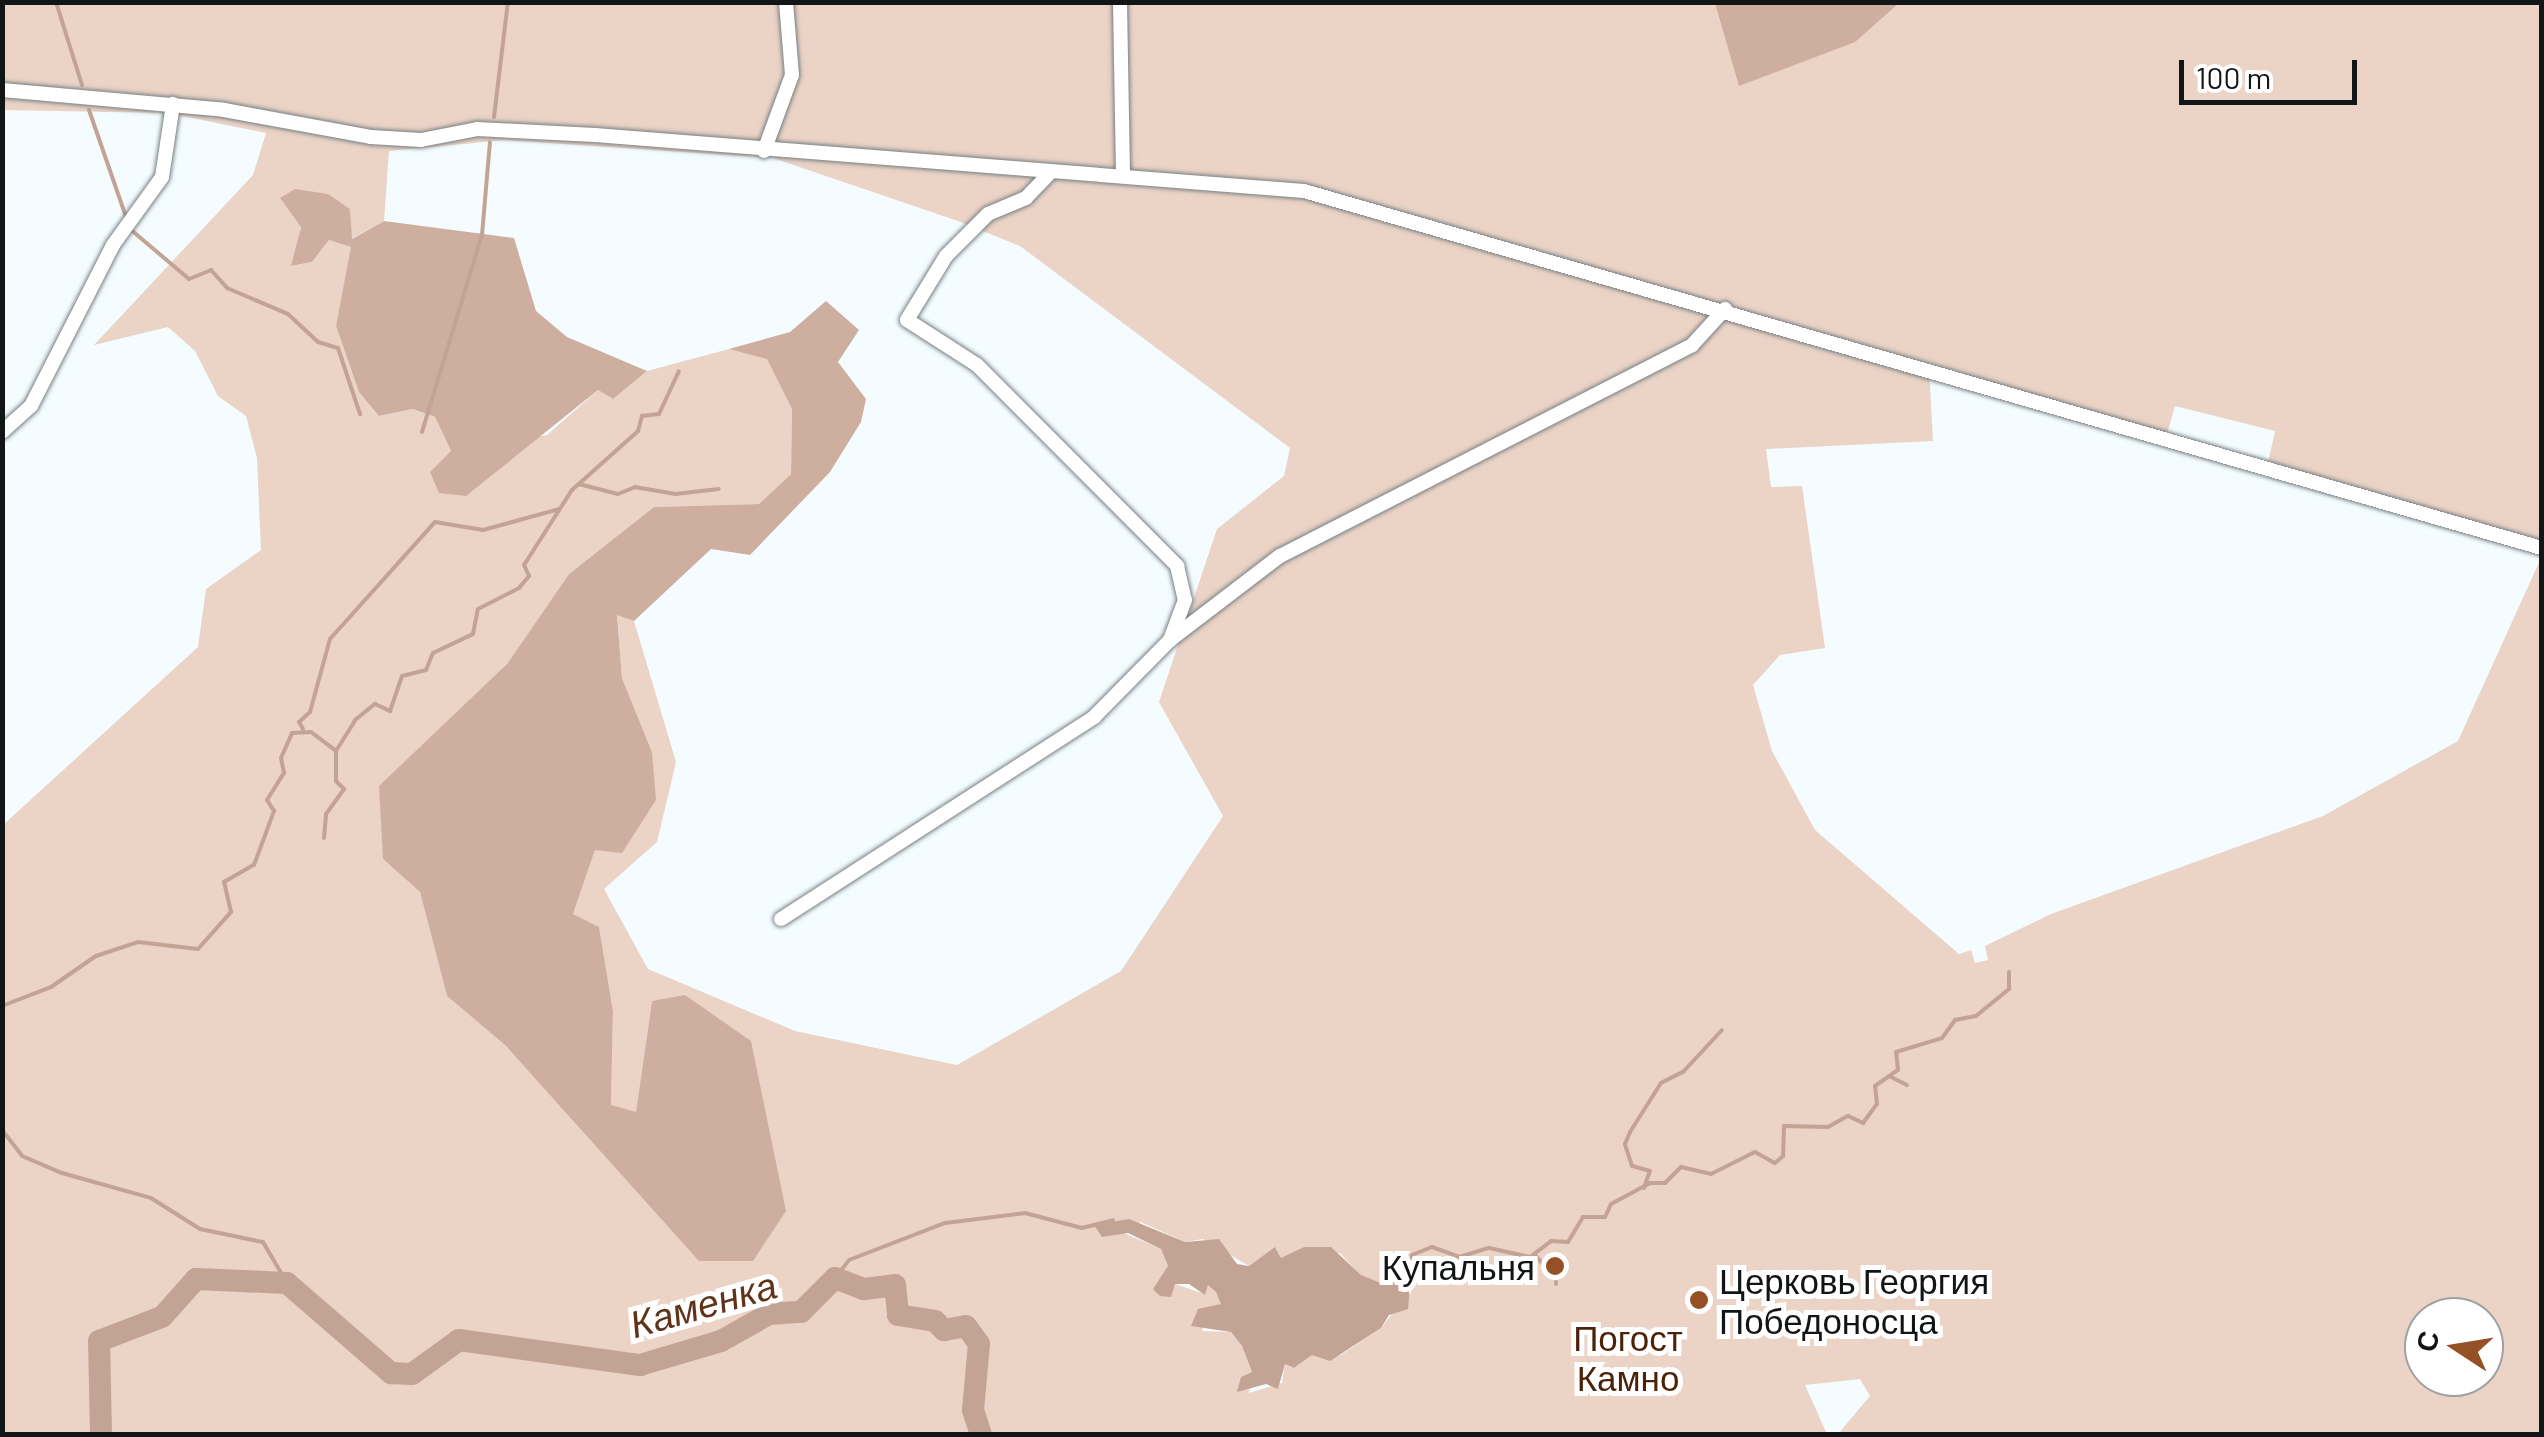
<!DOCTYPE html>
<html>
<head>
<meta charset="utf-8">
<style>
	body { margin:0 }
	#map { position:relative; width:2544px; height:1437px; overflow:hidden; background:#f4fcff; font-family:Barlow,sans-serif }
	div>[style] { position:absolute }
	.green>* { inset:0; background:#ebd3c6 }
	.forest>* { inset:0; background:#ceaf9f }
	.water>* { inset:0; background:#c3a494 }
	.stream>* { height:4px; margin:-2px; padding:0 2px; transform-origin:2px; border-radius:2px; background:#c3a494 }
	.river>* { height:22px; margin:-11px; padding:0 11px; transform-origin:11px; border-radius:11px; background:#c3a494 }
	.roads { filter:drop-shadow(0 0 2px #798083) drop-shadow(0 0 2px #798083) }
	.minor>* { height:14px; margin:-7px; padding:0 7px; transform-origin:7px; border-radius:7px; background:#fff }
	.dots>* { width:28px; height:28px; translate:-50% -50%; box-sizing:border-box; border:5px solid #fff; border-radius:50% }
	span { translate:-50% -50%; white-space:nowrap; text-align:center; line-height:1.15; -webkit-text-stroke:10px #fff; paint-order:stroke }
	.poi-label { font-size:35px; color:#121516 }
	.right { translate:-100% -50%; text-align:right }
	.left { translate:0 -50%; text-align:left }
	.park-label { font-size:35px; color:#4c2308 }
	.water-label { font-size:38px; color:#5e331a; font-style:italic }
	.frame { position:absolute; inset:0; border:5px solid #121516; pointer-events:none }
	.north { position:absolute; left:2404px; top:1297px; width:100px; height:100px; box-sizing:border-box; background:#fff; border:2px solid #a0a1a2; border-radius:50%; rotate:282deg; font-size:28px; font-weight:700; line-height:40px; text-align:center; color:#121516 }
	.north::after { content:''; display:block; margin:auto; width:35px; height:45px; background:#955025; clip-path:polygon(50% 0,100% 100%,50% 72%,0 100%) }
	.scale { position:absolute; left:2179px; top:60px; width:178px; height:45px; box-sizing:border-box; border:5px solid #121516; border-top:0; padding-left:12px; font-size:30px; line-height:35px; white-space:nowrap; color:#121516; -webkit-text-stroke:8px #fff; paint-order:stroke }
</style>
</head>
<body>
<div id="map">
	<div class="green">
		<i style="clip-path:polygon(evenodd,2px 3px,2541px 3px,2541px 542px,2268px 463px,2275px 431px,2175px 406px,2167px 434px,1929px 367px,1933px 441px,1766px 449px,1771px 487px,1802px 486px,1825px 648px,1780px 655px,1753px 685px,1772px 751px,1815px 830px,1959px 954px,1971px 950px,1975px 963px,1988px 960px,1985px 946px,2051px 914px,2323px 816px,2458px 741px,2541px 558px,2541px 1434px,1838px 1434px,1870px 1396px,1860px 1379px,1805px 1385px,1826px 1432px,1834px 1434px,3px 1434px,3px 825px,198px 647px,206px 589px,261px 550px,257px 458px,246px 416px,218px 396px,195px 351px,168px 327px,94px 345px,253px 175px,266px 133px,168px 113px,3px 110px,2px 3px,504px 140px,773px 158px,958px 221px,1020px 246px,1290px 448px,1284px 476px,1217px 529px,1159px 702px,1223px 816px,1121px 971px,957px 1065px,795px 1031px,648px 969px,604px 889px,657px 842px,676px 762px,634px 621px,617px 614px,622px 678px,652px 752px,595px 850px,573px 914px,599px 928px,613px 1011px,611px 1105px,636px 1113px,652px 1001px,650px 1203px,506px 1046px,447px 996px,420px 892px,383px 859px,459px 712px,507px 664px,569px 574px,654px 507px,759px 504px,791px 474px,792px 409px,767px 358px,729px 349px,647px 371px,613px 399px,598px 390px,547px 435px,451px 451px,435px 417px,413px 409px,379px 416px,359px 391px,336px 326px,352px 247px,329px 240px,312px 262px,292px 266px,301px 226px,351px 239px,384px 221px,389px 151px,504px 140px,2px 3px,1141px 1222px,1185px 1242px,1203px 1239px,1249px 1266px,1276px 1248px,1281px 1258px,1340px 1253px,1361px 1276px,1382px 1283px,1404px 1275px,1405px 1297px,1381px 1328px,1341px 1355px,1312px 1355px,1294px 1368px,1285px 1364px,1282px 1383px,1249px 1393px,1252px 1372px,1242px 1346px,1231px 1332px,1202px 1331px,1211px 1307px,1222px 1304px,1216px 1292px,1208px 1284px,1205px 1294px,1175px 1284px,1161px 1249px,1119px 1231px,1141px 1222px,2px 3px,2424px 1317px,2484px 1317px,2484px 1377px,2424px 1377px,2424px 1317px)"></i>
	</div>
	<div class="forest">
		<i style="clip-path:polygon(1715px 3px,1715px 2px,1899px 3px,1855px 42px,1739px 86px)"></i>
		<i style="clip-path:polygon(295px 189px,328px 194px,350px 209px,352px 239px,384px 221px,514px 238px,536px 311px,567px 337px,647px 371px,613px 399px,598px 390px,466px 496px,439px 493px,430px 472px,451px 451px,435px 417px,413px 409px,379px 416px,359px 392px,336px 326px,351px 247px,329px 240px,312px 262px,291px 266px,301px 227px,280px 198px)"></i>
		<i style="clip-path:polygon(826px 301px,859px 330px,838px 362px,866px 399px,861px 422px,830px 472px,750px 555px,711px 549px,634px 621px,617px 615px,622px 678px,652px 752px,656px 800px,622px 853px,595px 850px,573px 914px,599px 927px,613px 1011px,611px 1105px,636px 1112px,652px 1001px,685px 995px,751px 1041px,786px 1211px,753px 1261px,699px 1261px,506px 1046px,447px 996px,420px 892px,383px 859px,379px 786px,507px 664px,569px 574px,654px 507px,759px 504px,791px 474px,792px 409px,767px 359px,729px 349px,790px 332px)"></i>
	</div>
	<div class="water">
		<i style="clip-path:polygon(1129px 1219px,1185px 1242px,1219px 1239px,1237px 1264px,1249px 1266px,1275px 1247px,1281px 1258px,1304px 1247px,1331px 1247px,1361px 1275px,1381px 1283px,1404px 1274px,1410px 1286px,1408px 1309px,1389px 1315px,1381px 1328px,1330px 1361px,1312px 1355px,1294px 1368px,1285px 1364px,1278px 1389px,1266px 1384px,1237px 1392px,1241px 1377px,1252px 1372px,1242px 1346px,1231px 1332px,1191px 1326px,1198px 1309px,1221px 1304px,1216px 1292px,1208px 1285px,1205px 1295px,1189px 1284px,1175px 1284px,1171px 1297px,1160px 1296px,1153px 1289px,1168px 1266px,1161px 1249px,1128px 1233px,1102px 1237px,1094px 1225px)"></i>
	</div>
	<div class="stream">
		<i style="left:56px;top:2px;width:87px;rotate:72.6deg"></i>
		<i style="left:89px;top:110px;width:116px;rotate:70.9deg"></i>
		<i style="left:494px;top:117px;width:116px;rotate:-83.1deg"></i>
		<i style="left:130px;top:229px;width:77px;rotate:40.3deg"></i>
		<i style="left:189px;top:279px;width:24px;rotate:-22deg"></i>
		<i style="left:211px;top:270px;width:24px;rotate:48deg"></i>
		<i style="left:227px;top:288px;width:66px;rotate:23.1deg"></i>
		<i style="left:288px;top:314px;width:41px;rotate:43deg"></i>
		<i style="left:318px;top:342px;width:21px;rotate:17deg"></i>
		<i style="left:338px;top:348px;width:70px;rotate:71.6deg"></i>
		<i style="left:422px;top:432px;width:206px;rotate:-73.1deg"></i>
		<i style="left:482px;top:235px;width:93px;rotate:-85.1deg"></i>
		<i style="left:579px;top:484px;width:40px;rotate:14.4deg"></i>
		<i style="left:618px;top:494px;width:18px;rotate:-22deg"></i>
		<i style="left:635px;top:487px;width:41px;rotate:9.9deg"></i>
		<i style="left:675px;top:494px;width:44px;rotate:-6.5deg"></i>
		<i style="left:303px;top:729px;width:8px;rotate:-120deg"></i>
		<i style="left:299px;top:722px;width:15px;rotate:-42deg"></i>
		<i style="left:310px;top:712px;width:76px;rotate:-74.7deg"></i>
		<i style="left:330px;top:639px;width:157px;rotate:-48.1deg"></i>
		<i style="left:435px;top:522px;width:49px;rotate:9.5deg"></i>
		<i style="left:483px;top:530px;width:79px;rotate:-15.4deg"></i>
		<i style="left:324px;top:838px;width:24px;rotate:-85deg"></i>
		<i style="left:326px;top:814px;width:31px;rotate:-54deg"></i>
		<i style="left:344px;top:789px;width:11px;rotate:-135deg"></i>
		<i style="left:336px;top:781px;width:30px;rotate:-90deg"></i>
		<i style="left:336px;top:751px;width:36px;rotate:-58deg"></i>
		<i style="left:355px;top:720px;width:26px;rotate:-39deg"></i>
		<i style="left:375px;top:704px;width:17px;rotate:25deg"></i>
		<i style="left:390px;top:711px;width:37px;rotate:-71deg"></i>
		<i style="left:402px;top:676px;width:25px;rotate:-14deg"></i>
		<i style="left:426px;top:670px;width:18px;rotate:-68deg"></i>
		<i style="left:433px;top:653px;width:44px;rotate:-25.4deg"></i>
		<i style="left:473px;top:634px;width:25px;rotate:-79deg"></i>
		<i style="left:478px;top:609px;width:46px;rotate:-27.1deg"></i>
		<i style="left:519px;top:588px;width:16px;rotate:-50deg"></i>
		<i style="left:529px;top:576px;width:12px;rotate:-114deg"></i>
		<i style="left:524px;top:565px;width:89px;rotate:-57.4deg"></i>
		<i style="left:572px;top:490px;width:89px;rotate:-41.8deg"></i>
		<i style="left:638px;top:431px;width:16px;rotate:-75deg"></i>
		<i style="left:642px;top:416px;width:17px;rotate:-7deg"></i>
		<i style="left:659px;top:414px;width:47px;rotate:-65.1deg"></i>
		<i style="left:2px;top:1006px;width:53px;rotate:-21.2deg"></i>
		<i style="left:51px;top:987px;width:55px;rotate:-34.6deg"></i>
		<i style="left:96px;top:956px;width:44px;rotate:-18.4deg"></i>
		<i style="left:138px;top:942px;width:60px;rotate:6.7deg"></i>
		<i style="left:198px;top:949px;width:50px;rotate:-48.3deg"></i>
		<i style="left:231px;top:912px;width:31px;rotate:-103deg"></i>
		<i style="left:224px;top:882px;width:34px;rotate:-30deg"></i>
		<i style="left:254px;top:865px;width:58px;rotate:-69.7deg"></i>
		<i style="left:274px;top:811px;width:13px;rotate:-122deg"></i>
		<i style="left:267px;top:800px;width:32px;rotate:-58deg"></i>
		<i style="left:284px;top:773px;width:15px;rotate:-101deg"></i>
		<i style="left:281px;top:758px;width:27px;rotate:-66deg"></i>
		<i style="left:292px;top:733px;width:19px;rotate:-3deg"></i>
		<i style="left:311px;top:732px;width:31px;rotate:37deg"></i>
		<i style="left:1889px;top:1076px;width:20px;rotate:27deg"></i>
		<i style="left:2px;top:1130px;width:33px;rotate:52deg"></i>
		<i style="left:22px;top:1156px;width:43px;rotate:23deg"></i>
		<i style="left:62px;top:1173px;width:92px;rotate:15.7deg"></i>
		<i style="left:151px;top:1198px;width:58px;rotate:32.3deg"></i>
		<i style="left:200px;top:1229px;width:64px;rotate:11.7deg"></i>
		<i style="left:263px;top:1242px;width:48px;rotate:59.7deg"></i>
		<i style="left:1644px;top:1188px;width:18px;rotate:-71deg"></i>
		<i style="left:1650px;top:1171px;width:19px;rotate:-164deg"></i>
		<i style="left:1632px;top:1166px;width:23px;rotate:-108deg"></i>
		<i style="left:1625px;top:1144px;width:13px;rotate:-67deg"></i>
		<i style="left:1630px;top:1132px;width:58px;rotate:-57.7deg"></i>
		<i style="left:1661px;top:1083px;width:25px;rotate:-27deg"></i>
		<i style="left:1683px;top:1072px;width:57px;rotate:-47.1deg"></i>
		<i style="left:1535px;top:1255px;width:30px;rotate:49deg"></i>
		<i style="left:835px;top:1278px;width:23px;rotate:-52deg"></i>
		<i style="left:849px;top:1260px;width:103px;rotate:-21.1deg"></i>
		<i style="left:945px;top:1223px;width:81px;rotate:-7.1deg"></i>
		<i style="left:1025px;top:1213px;width:59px;rotate:14.7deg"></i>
		<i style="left:1082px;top:1228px;width:32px;rotate:-14deg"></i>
		<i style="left:1400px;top:1278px;width:26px;rotate:-62deg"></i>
		<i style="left:1412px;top:1255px;width:22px;rotate:-22deg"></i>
		<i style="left:1432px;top:1247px;width:29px;rotate:20deg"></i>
		<i style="left:1459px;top:1257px;width:31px;rotate:-17deg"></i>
		<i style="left:1489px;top:1248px;width:42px;rotate:12.4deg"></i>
		<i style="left:1530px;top:1257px;width:26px;rotate:-37deg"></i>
		<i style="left:1551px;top:1241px;width:17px;rotate:3deg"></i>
		<i style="left:1568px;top:1242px;width:29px;rotate:-59deg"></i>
		<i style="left:1583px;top:1217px;width:22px"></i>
		<i style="left:1605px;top:1217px;width:14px;rotate:-65deg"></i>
		<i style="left:1611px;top:1204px;width:44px;rotate:-28.3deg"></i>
		<i style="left:1650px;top:1183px;width:15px"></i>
		<i style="left:1665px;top:1183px;width:23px;rotate:-45deg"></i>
		<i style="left:1681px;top:1167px;width:31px;rotate:13deg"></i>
		<i style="left:1711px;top:1174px;width:49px;rotate:-26.6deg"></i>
		<i style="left:1755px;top:1152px;width:23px;rotate:29deg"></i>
		<i style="left:1775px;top:1163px;width:11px;rotate:-41deg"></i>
		<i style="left:1783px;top:1156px;width:30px;rotate:-88deg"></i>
		<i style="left:1784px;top:1126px;width:44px;rotate:1.3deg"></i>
		<i style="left:1828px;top:1127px;width:23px;rotate:-29deg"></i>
		<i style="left:1848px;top:1116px;width:17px;rotate:25deg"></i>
		<i style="left:1863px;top:1123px;width:24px;rotate:-54deg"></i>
		<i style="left:1877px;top:1104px;width:18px;rotate:-96deg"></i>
		<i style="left:1875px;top:1086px;width:28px;rotate:-35deg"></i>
		<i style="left:1898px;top:1070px;width:18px;rotate:-96deg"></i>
		<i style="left:1896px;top:1052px;width:48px;rotate:-16.9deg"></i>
		<i style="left:1942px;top:1038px;width:22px;rotate:-54deg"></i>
		<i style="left:1955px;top:1020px;width:21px;rotate:-11deg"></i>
		<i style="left:1976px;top:1016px;width:43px;rotate:-39.3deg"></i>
		<i style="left:2009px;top:989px;width:17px;rotate:-90deg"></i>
		<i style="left:1556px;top:1282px;width:2px;rotate:90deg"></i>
	</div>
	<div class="river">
		<i style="left:101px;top:1434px;width:93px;rotate:-91.2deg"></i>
		<i style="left:99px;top:1341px;width:67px;rotate:-20.9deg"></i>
		<i style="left:162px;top:1317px;width:51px;rotate:-48.2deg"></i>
		<i style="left:196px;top:1279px;width:91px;rotate:2.5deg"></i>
		<i style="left:287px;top:1283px;width:138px;rotate:40.9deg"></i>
		<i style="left:391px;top:1373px;width:21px;rotate:3deg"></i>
		<i style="left:412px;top:1374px;width:58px;rotate:-35.9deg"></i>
		<i style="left:459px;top:1340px;width:183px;rotate:7.9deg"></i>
		<i style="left:640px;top:1365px;width:84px;rotate:-16.5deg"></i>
		<i style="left:721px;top:1341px;width:55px;rotate:-29.4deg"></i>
		<i style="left:769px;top:1314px;width:32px;rotate:-4deg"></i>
		<i style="left:801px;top:1312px;width:48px;rotate:-45deg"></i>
		<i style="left:835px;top:1278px;width:31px;rotate:21deg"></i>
		<i style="left:864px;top:1289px;width:31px;rotate:-7deg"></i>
		<i style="left:895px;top:1285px;width:30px;rotate:84deg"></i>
		<i style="left:898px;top:1315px;width:37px;rotate:9deg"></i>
		<i style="left:935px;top:1321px;width:13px;rotate:45deg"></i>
		<i style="left:944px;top:1330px;width:22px;rotate:-10deg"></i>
		<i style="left:966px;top:1326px;width:22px;rotate:54deg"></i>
		<i style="left:979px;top:1344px;width:66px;rotate:95.2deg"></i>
		<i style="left:973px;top:1410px;width:25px;rotate:72deg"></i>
	</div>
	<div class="roads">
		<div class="minor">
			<i style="left:1120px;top:2px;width:171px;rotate:89deg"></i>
			<i style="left:2px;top:90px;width:223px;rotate:5.1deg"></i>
			<i style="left:224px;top:110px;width:149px;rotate:10.4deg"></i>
			<i style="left:371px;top:137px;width:50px;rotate:3.4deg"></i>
			<i style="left:421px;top:140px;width:57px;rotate:-11.1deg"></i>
			<i style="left:477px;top:129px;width:118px;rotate:2.9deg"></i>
			<i style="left:595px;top:135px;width:711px;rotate:4.52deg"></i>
			<i style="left:1304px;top:191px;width:1288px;rotate:16.09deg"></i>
			<i style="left:764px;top:151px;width:81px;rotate:-69.8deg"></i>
			<i style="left:792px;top:75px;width:73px;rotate:-94.7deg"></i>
			<i style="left:1049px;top:174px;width:33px;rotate:134deg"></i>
			<i style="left:1026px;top:198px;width:41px;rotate:157.2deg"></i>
			<i style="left:988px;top:214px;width:59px;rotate:135deg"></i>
			<i style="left:946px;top:256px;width:75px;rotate:121.4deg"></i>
			<i style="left:907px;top:320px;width:83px;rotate:32.7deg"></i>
			<i style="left:977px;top:365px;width:284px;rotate:45.1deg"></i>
			<i style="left:1177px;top:566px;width:35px;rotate:77deg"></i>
			<i style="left:1185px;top:600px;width:43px;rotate:110.6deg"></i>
			<i style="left:2px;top:432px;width:39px;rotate:-42deg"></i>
			<i style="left:31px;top:406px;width:181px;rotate:-63deg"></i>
			<i style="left:113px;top:245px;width:84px;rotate:-54.2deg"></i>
			<i style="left:162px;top:177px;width:74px;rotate:-81.4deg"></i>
			<i style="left:781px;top:919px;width:373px;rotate:-32.8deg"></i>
			<i style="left:1094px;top:717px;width:108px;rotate:-45.4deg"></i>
			<i style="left:1170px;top:640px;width:138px;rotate:-37.4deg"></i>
			<i style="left:1280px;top:556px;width:463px;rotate:-27.1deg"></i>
			<i style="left:1692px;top:345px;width:49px;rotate:-47.5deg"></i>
		</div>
	</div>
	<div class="dots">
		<i style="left:1555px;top:1266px;background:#955025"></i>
		<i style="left:1699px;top:1300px;background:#955025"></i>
	</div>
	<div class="poi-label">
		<span class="right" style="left:1535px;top:1266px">Купальня</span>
		<span class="left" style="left:1719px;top:1300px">Церковь Георгия<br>Победоносца</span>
	</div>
	<div class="park-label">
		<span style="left:1628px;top:1357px">Погост<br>Камно</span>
	</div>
	<div class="water-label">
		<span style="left:703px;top:1304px;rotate:-16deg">Каменка</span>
	</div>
	<div class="frame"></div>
	<div class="north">С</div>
	<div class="scale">100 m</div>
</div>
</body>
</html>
